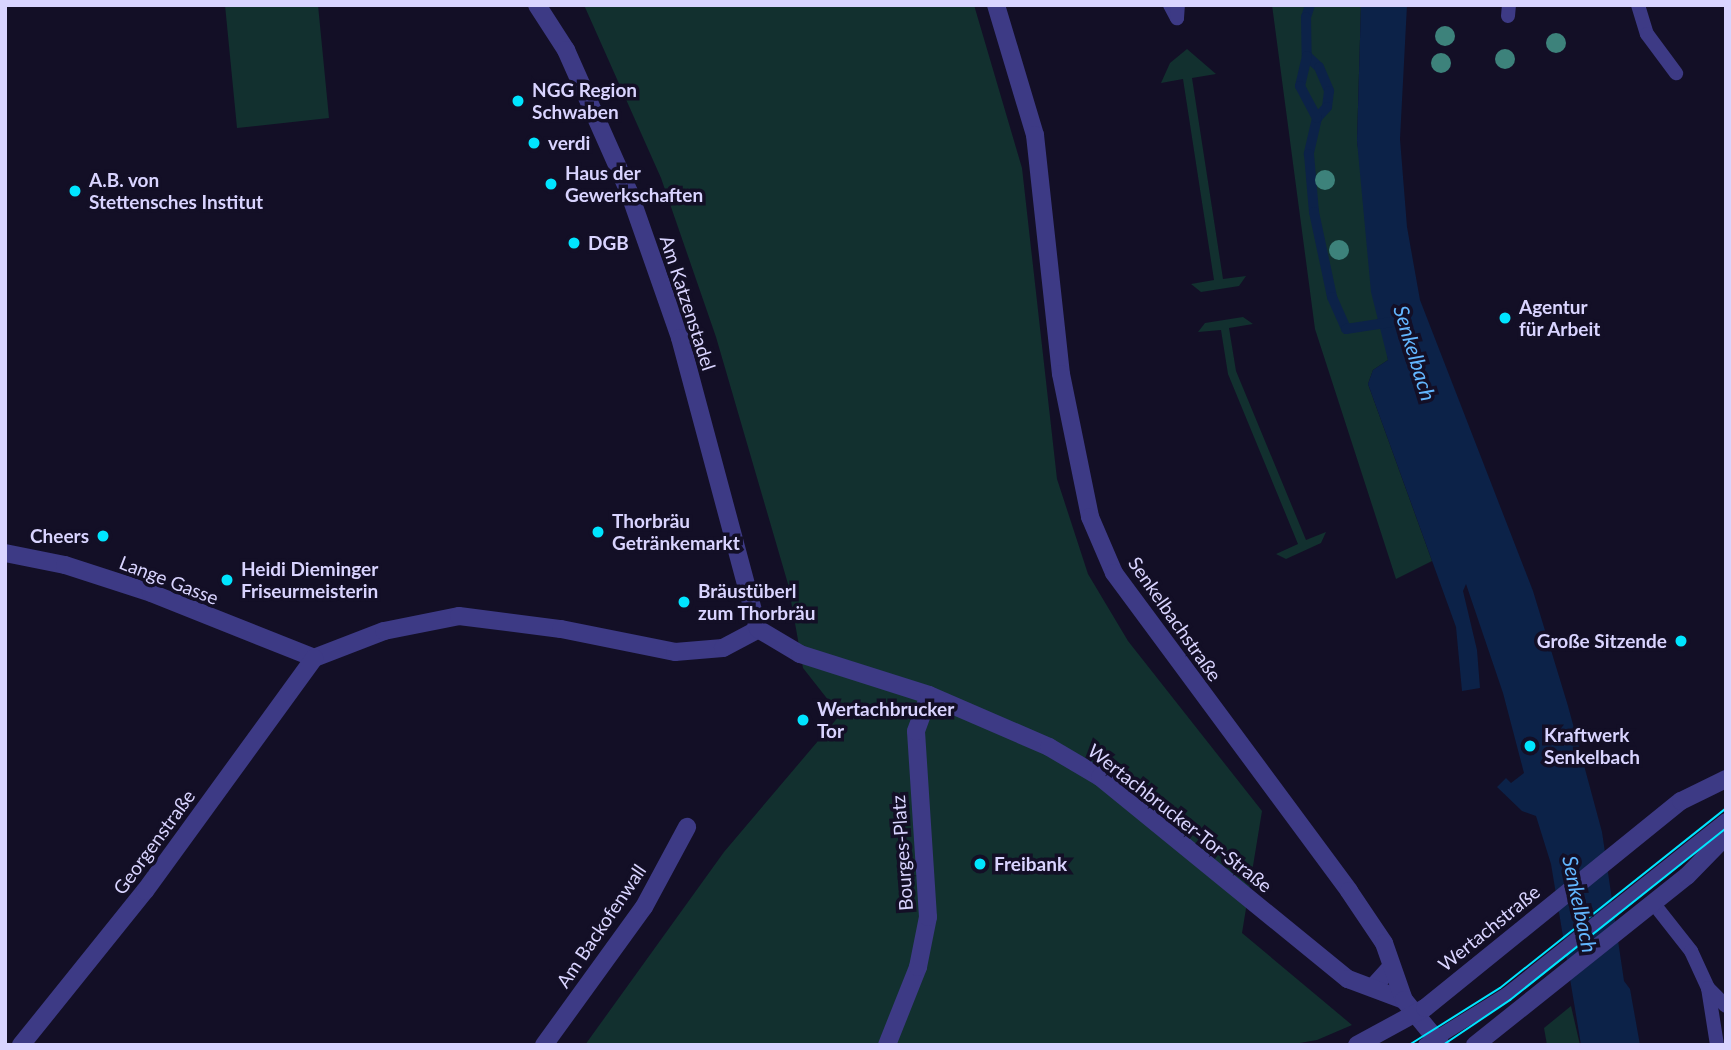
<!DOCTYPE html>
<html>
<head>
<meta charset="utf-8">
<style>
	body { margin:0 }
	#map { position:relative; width:1731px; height:1050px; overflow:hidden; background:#130f26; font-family:Lato,sans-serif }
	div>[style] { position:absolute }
	.green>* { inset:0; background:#12302f }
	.water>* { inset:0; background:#0c2248 }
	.stream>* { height:10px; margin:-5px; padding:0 5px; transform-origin:5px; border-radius:5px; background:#0c2248 }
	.service>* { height:14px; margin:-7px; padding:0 7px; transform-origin:7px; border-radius:7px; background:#3d3a85 }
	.minor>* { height:18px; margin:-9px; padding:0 9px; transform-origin:9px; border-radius:9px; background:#3d3a85 }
	.tertiary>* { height:18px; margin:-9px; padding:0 9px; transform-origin:9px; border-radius:9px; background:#3d3a85 }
	.tram>* { height:2px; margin:-1px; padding:0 1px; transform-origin:1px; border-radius:1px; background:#00e5ff }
	.trees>* { width:20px; height:20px; margin:-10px; border-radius:50%; background:#3d827b }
	.dots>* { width:19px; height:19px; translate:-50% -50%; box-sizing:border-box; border:4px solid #130f26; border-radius:50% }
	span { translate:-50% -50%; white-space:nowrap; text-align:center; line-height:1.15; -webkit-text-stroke:7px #130f26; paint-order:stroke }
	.poi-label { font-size:19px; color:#d9d4ff; font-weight:700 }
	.left { translate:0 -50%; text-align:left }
	.right { translate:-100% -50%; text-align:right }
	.street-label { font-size:19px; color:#d9d4ff }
	.water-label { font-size:21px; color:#62b6ff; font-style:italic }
	.frame { position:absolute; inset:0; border:7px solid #d9d4ff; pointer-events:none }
</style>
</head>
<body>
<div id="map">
	<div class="green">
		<i style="clip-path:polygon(225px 5px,318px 5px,329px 118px,237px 128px)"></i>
		<i style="clip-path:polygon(584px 5px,974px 5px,1022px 168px,1057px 479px,1088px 574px,1128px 641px,1262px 811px,1242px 933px,1352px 1025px,1317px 1040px,1288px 1045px,585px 1045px,724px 852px,840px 715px,803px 668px,788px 584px,716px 337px,661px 178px)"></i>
		<i style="clip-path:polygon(1272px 5px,1361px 5px,1357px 141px,1388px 360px,1373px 370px,1368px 384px,1432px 561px,1396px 579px,1315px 329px)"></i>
		<i style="clip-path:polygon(1187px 49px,1216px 74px,1192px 78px,1223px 279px,1246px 276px,1239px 286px,1201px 292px,1191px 284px,1214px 280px,1183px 79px,1161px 83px,1170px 63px)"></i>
		<i style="clip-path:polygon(1243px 317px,1253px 324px,1229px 328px,1236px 371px,1306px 540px,1326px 532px,1321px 543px,1286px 559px,1276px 554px,1298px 544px,1228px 374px,1221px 330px,1198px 332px,1205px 323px)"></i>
		<i style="clip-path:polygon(1571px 1006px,1580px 1045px,1547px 1045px,1544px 1028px)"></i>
	</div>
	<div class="water">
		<i style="clip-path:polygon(1361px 5px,1407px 5px,1400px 139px,1407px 227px,1420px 300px,1533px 591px,1568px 706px,1602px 832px,1624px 981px,1630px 989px,1640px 1045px,1581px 1045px,1551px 864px,1536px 816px,1522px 811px,1497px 787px,1506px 778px,1511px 783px,1524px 773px,1503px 693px,1466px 584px,1463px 591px,1477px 650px,1480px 688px,1462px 691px,1456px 627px,1368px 384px,1373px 370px,1388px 360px,1371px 292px,1357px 141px)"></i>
	</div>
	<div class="stream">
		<i style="left:1310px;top:5px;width:13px;rotate:108deg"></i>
		<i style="left:1306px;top:17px;width:39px;rotate:89deg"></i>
		<i style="left:1307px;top:56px;width:16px;rotate:43deg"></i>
		<i style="left:1319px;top:67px;width:26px;rotate:67deg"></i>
		<i style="left:1329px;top:91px;width:16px;rotate:97deg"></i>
		<i style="left:1327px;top:107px;width:15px;rotate:132deg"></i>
		<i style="left:1317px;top:118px;width:37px;rotate:103deg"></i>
		<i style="left:1309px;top:154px;width:58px;rotate:85.1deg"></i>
		<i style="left:1314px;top:212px;width:87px;rotate:78deg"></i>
		<i style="left:1332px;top:297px;width:35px;rotate:66deg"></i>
		<i style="left:1346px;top:329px;width:46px;rotate:-8.8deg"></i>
		<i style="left:1307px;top:56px;width:31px;rotate:103deg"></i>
		<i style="left:1300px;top:86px;width:36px;rotate:62deg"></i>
	</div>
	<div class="service">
		<i style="left:1170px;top:5px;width:15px;rotate:62deg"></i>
		<i style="left:1177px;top:18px;width:13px;rotate:-86deg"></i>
		<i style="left:1638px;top:5px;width:30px;rotate:73deg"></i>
		<i style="left:1647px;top:34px;width:49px;rotate:53.4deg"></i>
		<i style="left:1508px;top:16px;width:11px;rotate:-85deg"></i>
		<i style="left:1654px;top:904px;width:60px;rotate:51.8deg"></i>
		<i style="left:1691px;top:951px;width:41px;rotate:65.3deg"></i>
		<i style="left:1708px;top:988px;width:58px;rotate:81deg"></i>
		<i style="left:1708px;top:988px;width:25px;rotate:45deg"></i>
		<i style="left:1425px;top:1045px;width:95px;rotate:-31.7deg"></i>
		<i style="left:1506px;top:995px;width:281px;rotate:-38.5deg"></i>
	</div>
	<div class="minor">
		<i style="left:996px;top:5px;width:136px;rotate:73.3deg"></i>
		<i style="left:1035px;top:135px;width:240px;rotate:83.8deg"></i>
		<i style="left:1061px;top:374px;width:146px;rotate:78.5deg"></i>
		<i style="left:1090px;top:517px;width:61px;rotate:66.8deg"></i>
		<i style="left:1114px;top:573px;width:395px;rotate:53.5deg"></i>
		<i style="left:5px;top:553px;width:61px;rotate:11.3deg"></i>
		<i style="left:65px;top:565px;width:90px;rotate:18deg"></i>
		<i style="left:151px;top:593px;width:175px;rotate:21.7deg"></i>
		<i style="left:314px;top:658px;width:75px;rotate:-21.1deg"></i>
		<i style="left:384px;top:631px;width:76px;rotate:-11.3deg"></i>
		<i style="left:459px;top:616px;width:103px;rotate:7.3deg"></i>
		<i style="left:561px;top:629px;width:116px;rotate:11.4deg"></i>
		<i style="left:675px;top:652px;width:48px;rotate:-4.8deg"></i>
		<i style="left:723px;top:648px;width:40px;rotate:-28deg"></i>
		<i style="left:1374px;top:986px;width:25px;rotate:-48deg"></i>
		<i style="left:21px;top:1045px;width:198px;rotate:-51.2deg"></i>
		<i style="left:145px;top:891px;width:288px;rotate:-54deg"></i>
		<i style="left:544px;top:1045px;width:170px;rotate:-54.1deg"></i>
		<i style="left:644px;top:907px;width:91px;rotate:-61.7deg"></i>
		<i style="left:887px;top:1045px;width:84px;rotate:-68.3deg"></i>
		<i style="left:918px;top:967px;width:51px;rotate:-78.7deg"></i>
		<i style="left:928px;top:917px;width:186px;rotate:-93.7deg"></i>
		<i style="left:916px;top:731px;width:38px;rotate:-70deg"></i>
	</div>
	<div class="tertiary">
		<i style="left:537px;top:5px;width:54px;rotate:57.2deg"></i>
		<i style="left:566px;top:50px;width:155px;rotate:66.1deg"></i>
		<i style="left:629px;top:192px;width:155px;rotate:70.7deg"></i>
		<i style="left:680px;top:338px;width:301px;rotate:75deg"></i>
		<i style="left:758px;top:629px;width:49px;rotate:30.8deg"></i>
		<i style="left:800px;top:654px;width:135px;rotate:17.6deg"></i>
		<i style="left:929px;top:695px;width:131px;rotate:23.4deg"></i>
		<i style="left:1049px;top:747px;width:59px;rotate:30.5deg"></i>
		<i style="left:1100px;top:777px;width:320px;rotate:39.2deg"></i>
		<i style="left:1348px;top:979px;width:60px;rotate:20.6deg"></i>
		<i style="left:1349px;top:891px;width:63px;rotate:56.1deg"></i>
		<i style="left:1384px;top:943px;width:60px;rotate:70.7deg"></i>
		<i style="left:1404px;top:1000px;width:58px;rotate:50.6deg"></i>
		<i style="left:1357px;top:1045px;width:77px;rotate:-28.6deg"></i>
		<i style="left:1425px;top:1008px;width:329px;rotate:-39deg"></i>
		<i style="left:1681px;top:801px;width:50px;rotate:-26.1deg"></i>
		<i style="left:1475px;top:1045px;width:271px;rotate:-38.6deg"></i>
		<i style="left:1687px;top:876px;width:56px;rotate:-45.7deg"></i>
	</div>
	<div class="tram">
		<i style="left:1409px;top:1045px;width:107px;rotate:-32.1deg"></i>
		<i style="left:1500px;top:988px;width:289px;rotate:-38.5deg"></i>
		<i style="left:1443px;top:1045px;width:81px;rotate:-33.9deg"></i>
		<i style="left:1510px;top:1000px;width:276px;rotate:-38.5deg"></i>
	</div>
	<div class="trees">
		<i style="left:1445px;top:36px"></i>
		<i style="left:1556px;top:43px"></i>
		<i style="left:1505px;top:59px"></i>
		<i style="left:1441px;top:63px"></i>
		<i style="left:1325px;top:180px"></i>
		<i style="left:1339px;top:250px"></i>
	</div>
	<div class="dots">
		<i style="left:518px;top:101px;background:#00e5ff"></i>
		<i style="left:534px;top:143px;background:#00e5ff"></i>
		<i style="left:551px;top:184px;background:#00e5ff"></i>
		<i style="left:75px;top:191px;background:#00e5ff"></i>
		<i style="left:574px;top:243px;background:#00e5ff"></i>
		<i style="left:1505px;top:318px;background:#00e5ff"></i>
		<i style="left:598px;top:532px;background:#00e5ff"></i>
		<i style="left:103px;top:536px;background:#00e5ff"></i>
		<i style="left:227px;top:580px;background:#00e5ff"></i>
		<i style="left:684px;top:602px;background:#00e5ff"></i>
		<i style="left:1681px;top:641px;background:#00e5ff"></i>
		<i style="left:803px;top:720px;background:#00e5ff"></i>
		<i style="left:1530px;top:746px;background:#00e5ff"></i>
		<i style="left:980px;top:864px;background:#00e5ff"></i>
	</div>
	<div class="poi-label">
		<span class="left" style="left:532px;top:101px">NGG Region<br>Schwaben</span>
		<span class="left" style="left:548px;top:143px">verdi</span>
		<span class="left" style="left:565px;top:184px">Haus der<br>Gewerkschaften</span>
		<span class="left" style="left:89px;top:191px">A.B. von<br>Stettensches Institut</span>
		<span class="left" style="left:588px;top:243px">DGB</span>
		<span class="left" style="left:1519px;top:318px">Agentur<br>für Arbeit</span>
		<span class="left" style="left:612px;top:532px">Thorbräu<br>Getränkemarkt</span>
		<span class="right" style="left:89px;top:536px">Cheers</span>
		<span class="left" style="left:241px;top:580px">Heidi Dieminger<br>Friseurmeisterin</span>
		<span class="left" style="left:698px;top:602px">Bräustüberl<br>zum Thorbräu</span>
		<span class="right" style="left:1667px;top:641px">Große Sitzende</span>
		<span class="left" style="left:817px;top:720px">Wertachbrucker<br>Tor</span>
		<span class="left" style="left:1544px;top:746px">Kraftwerk<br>Senkelbach</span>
		<span class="left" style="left:994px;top:864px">Freibank</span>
	</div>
	<div class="street-label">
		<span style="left:688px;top:303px;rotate:72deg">Am Katzenstadel</span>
		<span style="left:169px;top:580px;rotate:21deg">Lange Gasse</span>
		<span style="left:1175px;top:619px;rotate:55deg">Senkelbachstraße</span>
		<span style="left:1180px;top:818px;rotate:38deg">Wertachbrucker-Tor-Straße</span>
		<span style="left:154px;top:842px;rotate:-54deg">Georgenstraße</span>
		<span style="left:902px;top:853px;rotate:-94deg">Bourges-Platz</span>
		<span style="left:601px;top:926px;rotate:-56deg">Am Backofenwall</span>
		<span style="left:1489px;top:928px;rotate:-39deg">Wertachstraße</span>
	</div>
	<div class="water-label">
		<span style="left:1415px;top:353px;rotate:73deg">Senkelbach</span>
		<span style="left:1580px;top:904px;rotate:78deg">Senkelbach</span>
	</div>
	<div class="frame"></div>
</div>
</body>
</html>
